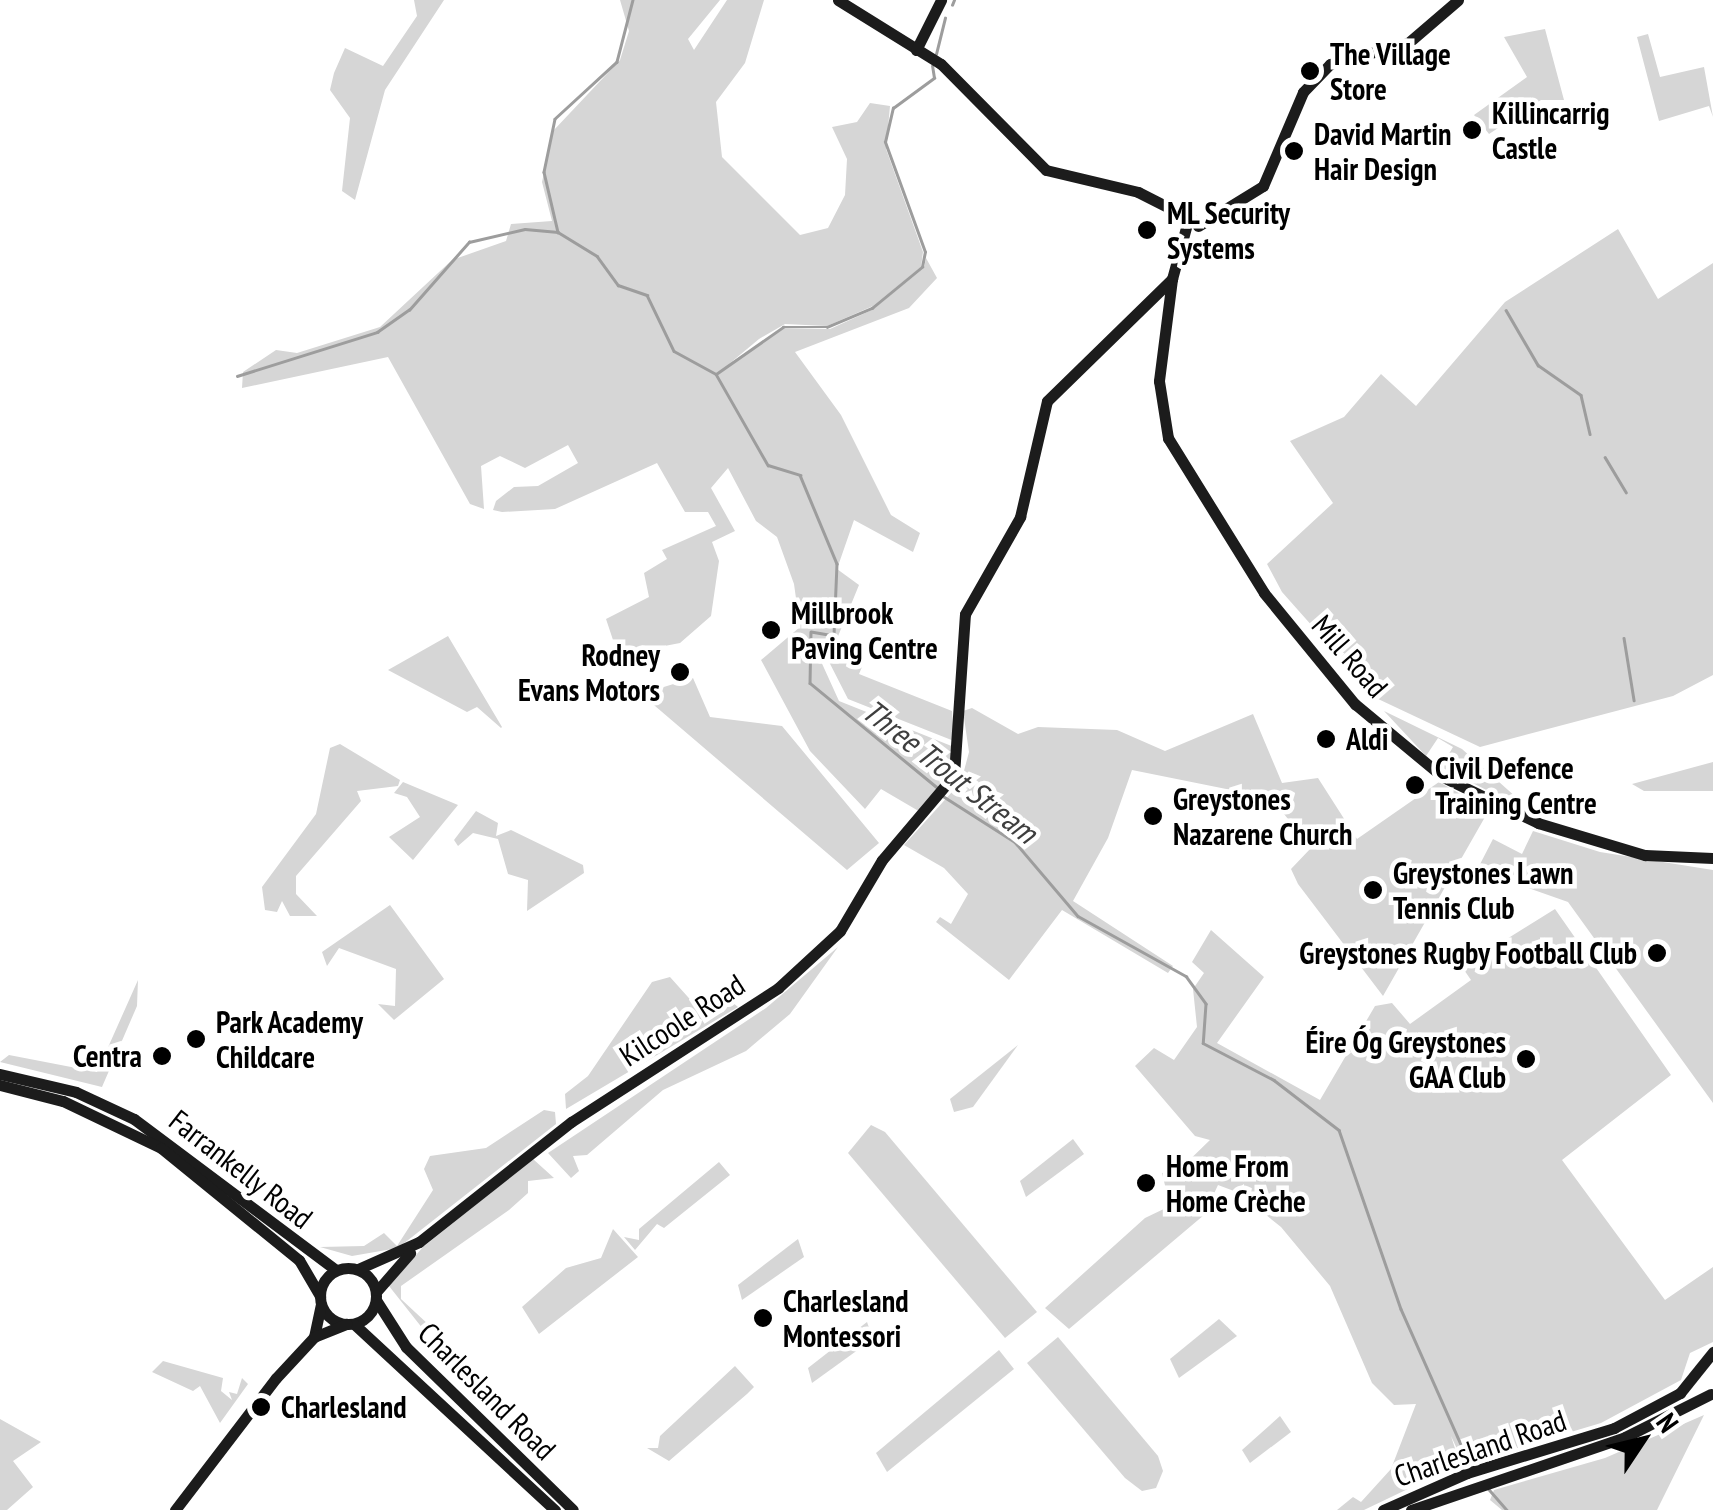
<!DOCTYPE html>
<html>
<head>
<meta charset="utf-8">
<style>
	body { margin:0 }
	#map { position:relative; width:1713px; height:1510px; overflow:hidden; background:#fff; font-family:"PT Sans Narrow",sans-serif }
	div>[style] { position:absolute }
	.green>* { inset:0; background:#d6d6d6 }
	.stream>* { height:2.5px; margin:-1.25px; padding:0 1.25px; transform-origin:1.25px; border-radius:1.25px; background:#9d9d9d }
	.secondary>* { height:11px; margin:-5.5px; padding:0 5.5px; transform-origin:5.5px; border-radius:5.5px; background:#1c1c1c }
	.secondary>.ring { margin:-5.5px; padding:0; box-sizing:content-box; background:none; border:11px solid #1c1c1c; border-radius:50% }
	.dots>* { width:28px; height:28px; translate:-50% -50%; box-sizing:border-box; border:5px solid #fff; border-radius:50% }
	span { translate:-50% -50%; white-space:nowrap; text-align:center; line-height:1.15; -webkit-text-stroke:9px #fff; paint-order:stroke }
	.poi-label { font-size:30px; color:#000; font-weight:700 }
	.left { translate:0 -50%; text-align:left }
	.right { translate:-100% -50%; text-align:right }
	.street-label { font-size:30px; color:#000 }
	.water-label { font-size:32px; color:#3e3e3e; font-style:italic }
	.north { position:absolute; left:1593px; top:1390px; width:100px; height:100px; -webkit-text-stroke:8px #fff; paint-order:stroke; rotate:55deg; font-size:28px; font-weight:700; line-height:40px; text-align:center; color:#000 }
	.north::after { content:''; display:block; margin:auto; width:35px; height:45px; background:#000; clip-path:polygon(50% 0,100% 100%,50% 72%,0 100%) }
</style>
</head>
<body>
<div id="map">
	<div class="green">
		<i style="clip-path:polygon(414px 0,444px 0,385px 90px,355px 200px,342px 191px,350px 118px,330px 90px,334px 73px,345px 48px,383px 66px,417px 16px)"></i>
		<i style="clip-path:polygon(620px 0,720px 0,688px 39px,694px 50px,727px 0,764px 0,745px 63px,716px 102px,722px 157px,800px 235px,828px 228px,845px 195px,847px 159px,832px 127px,857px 122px,870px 103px,890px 106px,886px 149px,923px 252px,921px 267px,873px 306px,827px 326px,785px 324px,759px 339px,729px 364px,782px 328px,830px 329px,872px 310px,924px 268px,926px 258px,937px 278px,909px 308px,795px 352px,841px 415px,891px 515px,920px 533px,913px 552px,854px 520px,837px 569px,859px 585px,834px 646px,865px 660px,859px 674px,952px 711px,954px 741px,848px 699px,825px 654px,819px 657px,839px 701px,954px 747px,953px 768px,922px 813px,881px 789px,865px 809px,810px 751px,761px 660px,800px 627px,794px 584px,777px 537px,756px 521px,728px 468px,711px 488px,735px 531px,712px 542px,719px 561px,711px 616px,680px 643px,618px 655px,606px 619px,649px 597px,644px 573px,667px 559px,662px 550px,716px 526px,708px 512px,685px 512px,657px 463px,555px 509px,502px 512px,493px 510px,496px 501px,514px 487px,538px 486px,578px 463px,568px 445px,525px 468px,500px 456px,481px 466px,484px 509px,470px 504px,388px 357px,242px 388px,243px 372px,276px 350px,297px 353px,380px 327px,452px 260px,506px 241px,511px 224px,552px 221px,542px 182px,553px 131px,620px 60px,629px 31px)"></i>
		<i style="clip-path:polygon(1545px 29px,1564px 100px,1541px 100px,1489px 134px,1474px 115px,1527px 77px,1504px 37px)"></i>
		<i style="clip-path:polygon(1648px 34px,1660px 77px,1704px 67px,1713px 117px,1709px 106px,1659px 121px,1637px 37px)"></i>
		<i style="clip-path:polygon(1618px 229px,1658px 299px,1713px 263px,1713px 675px,1673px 696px,1480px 747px,1376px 698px,1282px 592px,1267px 564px,1333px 503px,1290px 441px,1344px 417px,1381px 374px,1416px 406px,1505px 302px)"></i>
		<i style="clip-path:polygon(448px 636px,502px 727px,501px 728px,477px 707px,467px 712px,388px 670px)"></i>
		<i style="clip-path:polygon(693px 678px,710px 717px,782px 726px,879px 843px,847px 870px,641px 694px)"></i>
		<i style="clip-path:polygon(972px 708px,1018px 734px,1038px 727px,1117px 730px,1165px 751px,1253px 714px,1282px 783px,1318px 778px,1357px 839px,1439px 782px,1482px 806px,1485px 817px,1383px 996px,1298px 884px,1291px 869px,1311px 848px,1284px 814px,1261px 796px,1132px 770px,1108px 838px,1073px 901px,1173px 966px,1168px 973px,1062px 910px,1009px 980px,936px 922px,940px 917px,951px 924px,968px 894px,944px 868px,904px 845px,961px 782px,969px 752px,963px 711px)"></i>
		<i style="clip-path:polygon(1384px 711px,1462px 749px,1536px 815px,1441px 767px,1453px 747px,1438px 738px,1426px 756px)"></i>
		<i style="clip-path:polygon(340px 744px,400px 780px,398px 786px,357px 791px,361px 801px,296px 876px,296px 894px,317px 916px,290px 916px,282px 901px,277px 912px,265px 910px,262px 887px,316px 814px,330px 748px)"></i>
		<i style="clip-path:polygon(1713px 762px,1713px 791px,1644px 791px,1632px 784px)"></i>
		<i style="clip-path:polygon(403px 782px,458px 805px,413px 860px,389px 837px,420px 817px,407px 797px,394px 793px)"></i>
		<i style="clip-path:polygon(476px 811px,498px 823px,496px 836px,511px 830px,583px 865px,584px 873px,527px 911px,528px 880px,508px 874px,498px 839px,473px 833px,458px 846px,454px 840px)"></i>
		<i style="clip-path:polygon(1533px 831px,1600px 852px,1713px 870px,1713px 1103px,1568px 902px,1477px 870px,1493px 839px,1522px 854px)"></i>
		<i style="clip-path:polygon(390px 905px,444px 979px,394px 1020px,378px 1004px,395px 1006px,396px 969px,339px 948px,327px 966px,322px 952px)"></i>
		<i style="clip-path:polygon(1555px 909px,1671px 1075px,1562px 1160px,1665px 1300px,1713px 1267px,1713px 1342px,1690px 1353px,1681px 1380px,1601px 1423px,1464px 1464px,1451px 1436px,1460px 1464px,1364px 1510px,1337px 1510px,1353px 1497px,1361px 1502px,1391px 1469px,1416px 1404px,1394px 1405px,1372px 1383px,1330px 1286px,1281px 1227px,1245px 1198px,1244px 1184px,1234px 1191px,1218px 1185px,1204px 1215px,1069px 1329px,1045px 1308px,1145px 1218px,1170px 1206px,1162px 1173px,1179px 1170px,1210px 1140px,1195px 1136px,1135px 1066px,1154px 1048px,1174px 1060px,1197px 1027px,1193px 989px,1204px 973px,1192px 962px,1211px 930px,1264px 977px,1217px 1043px,1320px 1100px,1375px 1006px,1392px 1003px,1410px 1024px,1471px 980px,1462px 967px)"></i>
		<i style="clip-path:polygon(838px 947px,790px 1014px,746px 1051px,663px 1090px,587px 1155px,573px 1156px,579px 1171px,571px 1178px,548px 1153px,766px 1008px)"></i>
		<i style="clip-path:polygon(670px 977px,696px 1006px,726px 997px,738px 1007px,566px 1109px,565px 1094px,588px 1076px,652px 982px)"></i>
		<i style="clip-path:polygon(138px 980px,137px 1006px,102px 1087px,0 1062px,9px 1055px,97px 1072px)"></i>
		<i style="clip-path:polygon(1018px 1045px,973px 1107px,954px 1112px,950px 1099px)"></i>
		<i style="clip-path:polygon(544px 1110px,555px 1112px,556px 1124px,398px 1248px,352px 1256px,320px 1247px,364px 1246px,384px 1233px,397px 1246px,433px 1190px,424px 1169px,430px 1156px,486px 1148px)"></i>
		<i style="clip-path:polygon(871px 1125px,885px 1132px,1037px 1312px,1005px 1338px,848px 1153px)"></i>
		<i style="clip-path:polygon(1073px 1139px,1084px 1154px,1026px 1197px,1020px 1181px)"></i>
		<i style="clip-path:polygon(533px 1159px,554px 1178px,528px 1181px,528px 1193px,509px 1210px,401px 1286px,401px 1299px,430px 1326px,423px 1329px,389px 1286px,423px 1247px)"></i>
		<i style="clip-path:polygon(719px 1162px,730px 1175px,664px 1228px,657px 1224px,635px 1250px,624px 1237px,639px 1240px,639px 1229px)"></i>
		<i style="clip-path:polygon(613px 1229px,638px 1257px,539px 1334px,522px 1307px,566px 1268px,601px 1258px)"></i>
		<i style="clip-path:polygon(798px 1239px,804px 1257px,742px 1300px,738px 1285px)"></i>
		<i style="clip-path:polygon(1219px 1319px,1237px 1336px,1179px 1378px,1170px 1359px)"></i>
		<i style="clip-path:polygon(867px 1322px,873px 1339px,812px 1383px,808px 1368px)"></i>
		<i style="clip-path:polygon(1058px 1337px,1158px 1456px,1163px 1471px,1156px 1488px,1142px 1491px,1125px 1478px,1027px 1363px)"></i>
		<i style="clip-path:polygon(999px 1350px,1014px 1369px,887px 1472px,876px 1453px)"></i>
		<i style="clip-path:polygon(163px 1361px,223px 1378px,221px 1391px,232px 1400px,229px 1392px,237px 1394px,242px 1378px,248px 1384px,220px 1423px,200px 1386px,193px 1391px,152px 1372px)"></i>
		<i style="clip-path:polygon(735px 1366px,754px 1387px,747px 1394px,669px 1461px,647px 1448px,658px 1448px,660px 1436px)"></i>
		<i style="clip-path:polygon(1704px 1415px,1657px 1510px,1502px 1510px,1490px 1500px,1494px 1490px,1605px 1458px)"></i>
		<i style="clip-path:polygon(1280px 1416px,1291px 1432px,1250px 1463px,1242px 1450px)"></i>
		<i style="clip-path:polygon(0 1419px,41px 1442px,13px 1461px,33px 1487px,7px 1510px,0 1510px)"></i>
	</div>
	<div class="stream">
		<i style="left:633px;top:0;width:64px;rotate:104.5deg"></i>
		<i style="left:617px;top:62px;width:84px;rotate:137.4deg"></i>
		<i style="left:555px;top:119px;width:54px;rotate:101.7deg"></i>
		<i style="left:544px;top:172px;width:62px;rotate:76.9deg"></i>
		<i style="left:558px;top:232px;width:46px;rotate:31.6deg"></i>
		<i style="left:597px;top:256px;width:36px;rotate:54deg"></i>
		<i style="left:618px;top:285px;width:31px;rotate:19deg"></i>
		<i style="left:647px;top:295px;width:62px;rotate:64.3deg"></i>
		<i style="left:674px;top:351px;width:48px;rotate:28.7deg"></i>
		<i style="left:716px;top:374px;width:105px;rotate:60.3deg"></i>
		<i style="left:768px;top:465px;width:34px;rotate:17deg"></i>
		<i style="left:800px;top:475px;width:96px;rotate:67.4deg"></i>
		<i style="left:837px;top:564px;width:72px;rotate:92.4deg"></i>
		<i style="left:834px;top:636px;width:23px;rotate:-170deg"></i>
		<i style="left:811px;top:632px;width:51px;rotate:91.1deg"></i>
		<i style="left:810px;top:683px;width:167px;rotate:39.4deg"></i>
		<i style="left:952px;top:5px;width:5px;rotate:-68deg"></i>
		<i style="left:936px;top:54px;width:37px;rotate:-76deg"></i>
		<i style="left:1506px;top:310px;width:64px;rotate:59.8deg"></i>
		<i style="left:1538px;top:365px;width:52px;rotate:34.9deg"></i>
		<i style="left:1581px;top:395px;width:40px;rotate:77deg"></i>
		<i style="left:716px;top:374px;width:82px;rotate:-35deg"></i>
		<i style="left:783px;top:327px;width:44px"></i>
		<i style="left:827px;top:327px;width:49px;rotate:-22.9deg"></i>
		<i style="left:872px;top:308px;width:65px;rotate:-39.4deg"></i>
		<i style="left:922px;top:267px;width:15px;rotate:-79deg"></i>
		<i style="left:925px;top:252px;width:117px;rotate:-110deg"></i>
		<i style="left:885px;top:142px;width:35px;rotate:-77deg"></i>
		<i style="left:893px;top:108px;width:51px;rotate:-36.2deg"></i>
		<i style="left:934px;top:78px;width:12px;rotate:-99deg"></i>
		<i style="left:237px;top:376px;width:147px;rotate:-17.4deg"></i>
		<i style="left:377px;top:332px;width:39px;rotate:-35deg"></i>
		<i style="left:409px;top:310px;width:91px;rotate:-48.6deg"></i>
		<i style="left:469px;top:242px;width:57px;rotate:-13.1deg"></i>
		<i style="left:525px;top:229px;width:33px;rotate:5deg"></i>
		<i style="left:1605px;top:457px;width:41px;rotate:59deg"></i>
		<i style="left:1624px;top:638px;width:63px;rotate:80.8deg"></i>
		<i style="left:943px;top:796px;width:85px;rotate:32.6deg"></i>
		<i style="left:1015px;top:842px;width:97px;rotate:49.6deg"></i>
		<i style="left:1078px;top:916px;width:124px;rotate:29.1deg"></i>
		<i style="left:1186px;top:976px;width:34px;rotate:54deg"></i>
		<i style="left:1206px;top:1004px;width:39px;rotate:94deg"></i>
		<i style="left:1203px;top:1043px;width:80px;rotate:27.5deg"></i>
		<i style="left:1274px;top:1080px;width:82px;rotate:37.6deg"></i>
		<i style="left:1339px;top:1130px;width:189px;rotate:70.9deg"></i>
		<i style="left:1401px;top:1309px;width:171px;rotate:66.1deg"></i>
		<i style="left:1487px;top:1487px;width:30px;rotate:49deg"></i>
	</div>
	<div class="secondary">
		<i style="left:838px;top:0;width:121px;rotate:31.9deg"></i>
		<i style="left:941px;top:64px;width:149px;rotate:45.3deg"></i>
		<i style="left:1046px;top:170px;width:95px;rotate:13.4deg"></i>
		<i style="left:1138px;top:192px;width:66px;rotate:27deg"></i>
		<i style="left:916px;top:50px;width:56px;rotate:-63.4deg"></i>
		<i style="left:1198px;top:226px;width:76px;rotate:-31.6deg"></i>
		<i style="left:1263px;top:186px;width:102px;rotate:-66.9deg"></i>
		<i style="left:1303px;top:92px;width:39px;rotate:-46deg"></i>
		<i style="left:1330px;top:64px;width:81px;rotate:-15.1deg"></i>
		<i style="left:1408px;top:43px;width:66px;rotate:-40.7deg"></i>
		<i style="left:1172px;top:279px;width:103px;rotate:97.3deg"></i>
		<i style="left:1159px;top:381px;width:58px;rotate:81deg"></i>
		<i style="left:1168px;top:438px;width:182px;rotate:58.2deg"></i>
		<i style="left:1264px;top:593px;width:144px;rotate:50.7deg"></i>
		<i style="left:1355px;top:704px;width:114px;rotate:39.7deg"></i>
		<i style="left:1443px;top:777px;width:106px;rotate:25.8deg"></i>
		<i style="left:1538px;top:823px;width:112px;rotate:16.7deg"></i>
		<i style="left:1645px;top:855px;width:68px;rotate:2.5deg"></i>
		<i style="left:0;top:1074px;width:78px;rotate:13.3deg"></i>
		<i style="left:76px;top:1092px;width:64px;rotate:25deg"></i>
		<i style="left:134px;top:1119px;width:252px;rotate:36.8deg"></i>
		<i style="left:0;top:1085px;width:65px;rotate:14.3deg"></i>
		<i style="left:63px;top:1101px;width:109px;rotate:25.6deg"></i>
		<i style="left:161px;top:1148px;width:178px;rotate:39.1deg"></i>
		<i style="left:299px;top:1260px;width:42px;rotate:59.7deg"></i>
		<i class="ring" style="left:320px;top:1268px;width:45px;height:45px"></i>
		<i style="left:358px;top:1269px;width:67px;rotate:-23.9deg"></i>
		<i style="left:419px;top:1242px;width:194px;rotate:-38.3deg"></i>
		<i style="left:571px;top:1122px;width:247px;rotate:-32.9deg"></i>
		<i style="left:778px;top:988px;width:84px;rotate:-42.6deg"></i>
		<i style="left:840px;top:931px;width:82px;rotate:-59.4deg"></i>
		<i style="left:882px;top:860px;width:111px;rotate:-49.7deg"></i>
		<i style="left:954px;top:775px;width:161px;rotate:-86.1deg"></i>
		<i style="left:965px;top:614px;width:112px;rotate:-60.4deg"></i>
		<i style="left:1020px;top:517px;width:119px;rotate:-76.9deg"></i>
		<i style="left:1047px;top:401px;width:175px;rotate:-44.3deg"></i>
		<i style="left:1172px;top:279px;width:61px;rotate:-74.8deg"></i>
		<i style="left:376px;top:1292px;width:52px;rotate:-48.9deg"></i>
		<i style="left:376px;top:1300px;width:56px;rotate:57.4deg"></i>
		<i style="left:406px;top:1347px;width:233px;rotate:44.3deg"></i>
		<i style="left:354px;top:1324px;width:274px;rotate:42.8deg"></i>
		<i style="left:314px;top:1337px;width:33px;rotate:-78deg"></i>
		<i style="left:175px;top:1510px;width:166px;rotate:-52.6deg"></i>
		<i style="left:276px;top:1378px;width:56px;rotate:-47.2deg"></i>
		<i style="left:314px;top:1337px;width:35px;rotate:-22deg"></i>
		<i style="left:1383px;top:1510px;width:92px;rotate:-23.8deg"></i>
		<i style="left:1467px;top:1473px;width:154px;rotate:-17deg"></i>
		<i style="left:1614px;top:1428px;width:75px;rotate:-27.9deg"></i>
		<i style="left:1680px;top:1393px;width:53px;rotate:-51.2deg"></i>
		<i style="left:1411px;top:1510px;width:226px;rotate:-18.8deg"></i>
		<i style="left:1625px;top:1437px;width:96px;rotate:-26.6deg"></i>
	</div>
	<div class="dots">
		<i style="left:1310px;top:71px;background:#000"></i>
		<i style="left:1472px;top:130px;background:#000"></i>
		<i style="left:1294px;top:151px;background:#000"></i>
		<i style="left:1147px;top:230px;background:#000"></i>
		<i style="left:771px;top:630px;background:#000"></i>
		<i style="left:680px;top:672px;background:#000"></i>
		<i style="left:1326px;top:739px;background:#000"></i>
		<i style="left:1415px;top:785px;background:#000"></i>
		<i style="left:1153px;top:816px;background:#000"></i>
		<i style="left:1373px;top:890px;background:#000"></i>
		<i style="left:1657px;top:953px;background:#000"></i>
		<i style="left:196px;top:1039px;background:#000"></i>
		<i style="left:162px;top:1056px;background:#000"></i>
		<i style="left:1526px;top:1059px;background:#000"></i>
		<i style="left:1146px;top:1183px;background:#000"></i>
		<i style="left:763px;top:1318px;background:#000"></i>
		<i style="left:261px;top:1407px;background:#000"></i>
	</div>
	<div class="poi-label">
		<span class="left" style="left:1330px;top:71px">The Village<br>Store</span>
		<span class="left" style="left:1492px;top:130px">Killincarrig<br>Castle</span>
		<span class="left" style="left:1314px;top:151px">David Martin<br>Hair Design</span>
		<span class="left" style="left:1167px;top:230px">ML Security<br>Systems</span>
		<span class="left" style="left:791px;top:630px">Millbrook<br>Paving Centre</span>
		<span class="right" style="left:660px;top:672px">Rodney<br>Evans Motors</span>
		<span class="left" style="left:1346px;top:739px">Aldi</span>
		<span class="left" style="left:1435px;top:785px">Civil Defence<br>Training Centre</span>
		<span class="left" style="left:1173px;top:816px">Greystones<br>Nazarene Church</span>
		<span class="left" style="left:1393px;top:890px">Greystones Lawn<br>Tennis Club</span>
		<span class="right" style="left:1637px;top:953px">Greystones Rugby Football Club</span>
		<span class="left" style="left:216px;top:1039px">Park Academy<br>Childcare</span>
		<span class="right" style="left:1506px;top:1059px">Éire Óg Greystones<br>GAA Club</span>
		<span class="right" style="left:142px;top:1056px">Centra</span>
		<span class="left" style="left:1166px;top:1183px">Home From<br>Home Crèche</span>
		<span class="left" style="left:783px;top:1318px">Charlesland<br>Montessori</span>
		<span class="left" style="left:281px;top:1407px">Charlesland</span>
	</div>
	<div class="street-label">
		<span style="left:1350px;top:656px;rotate:49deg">Mill Road</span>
		<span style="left:682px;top:1020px;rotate:-33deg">Kilcoole Road</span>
		<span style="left:241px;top:1169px;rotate:38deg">Farrankelly Road</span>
		<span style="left:487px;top:1391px;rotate:45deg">Charlesland Road</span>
		<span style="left:1480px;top:1448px;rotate:-19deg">Charlesland Road</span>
	</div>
	<div class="water-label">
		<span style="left:950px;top:771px;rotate:38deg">Three Trout Stream</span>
	</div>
	<div class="north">N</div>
</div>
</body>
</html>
